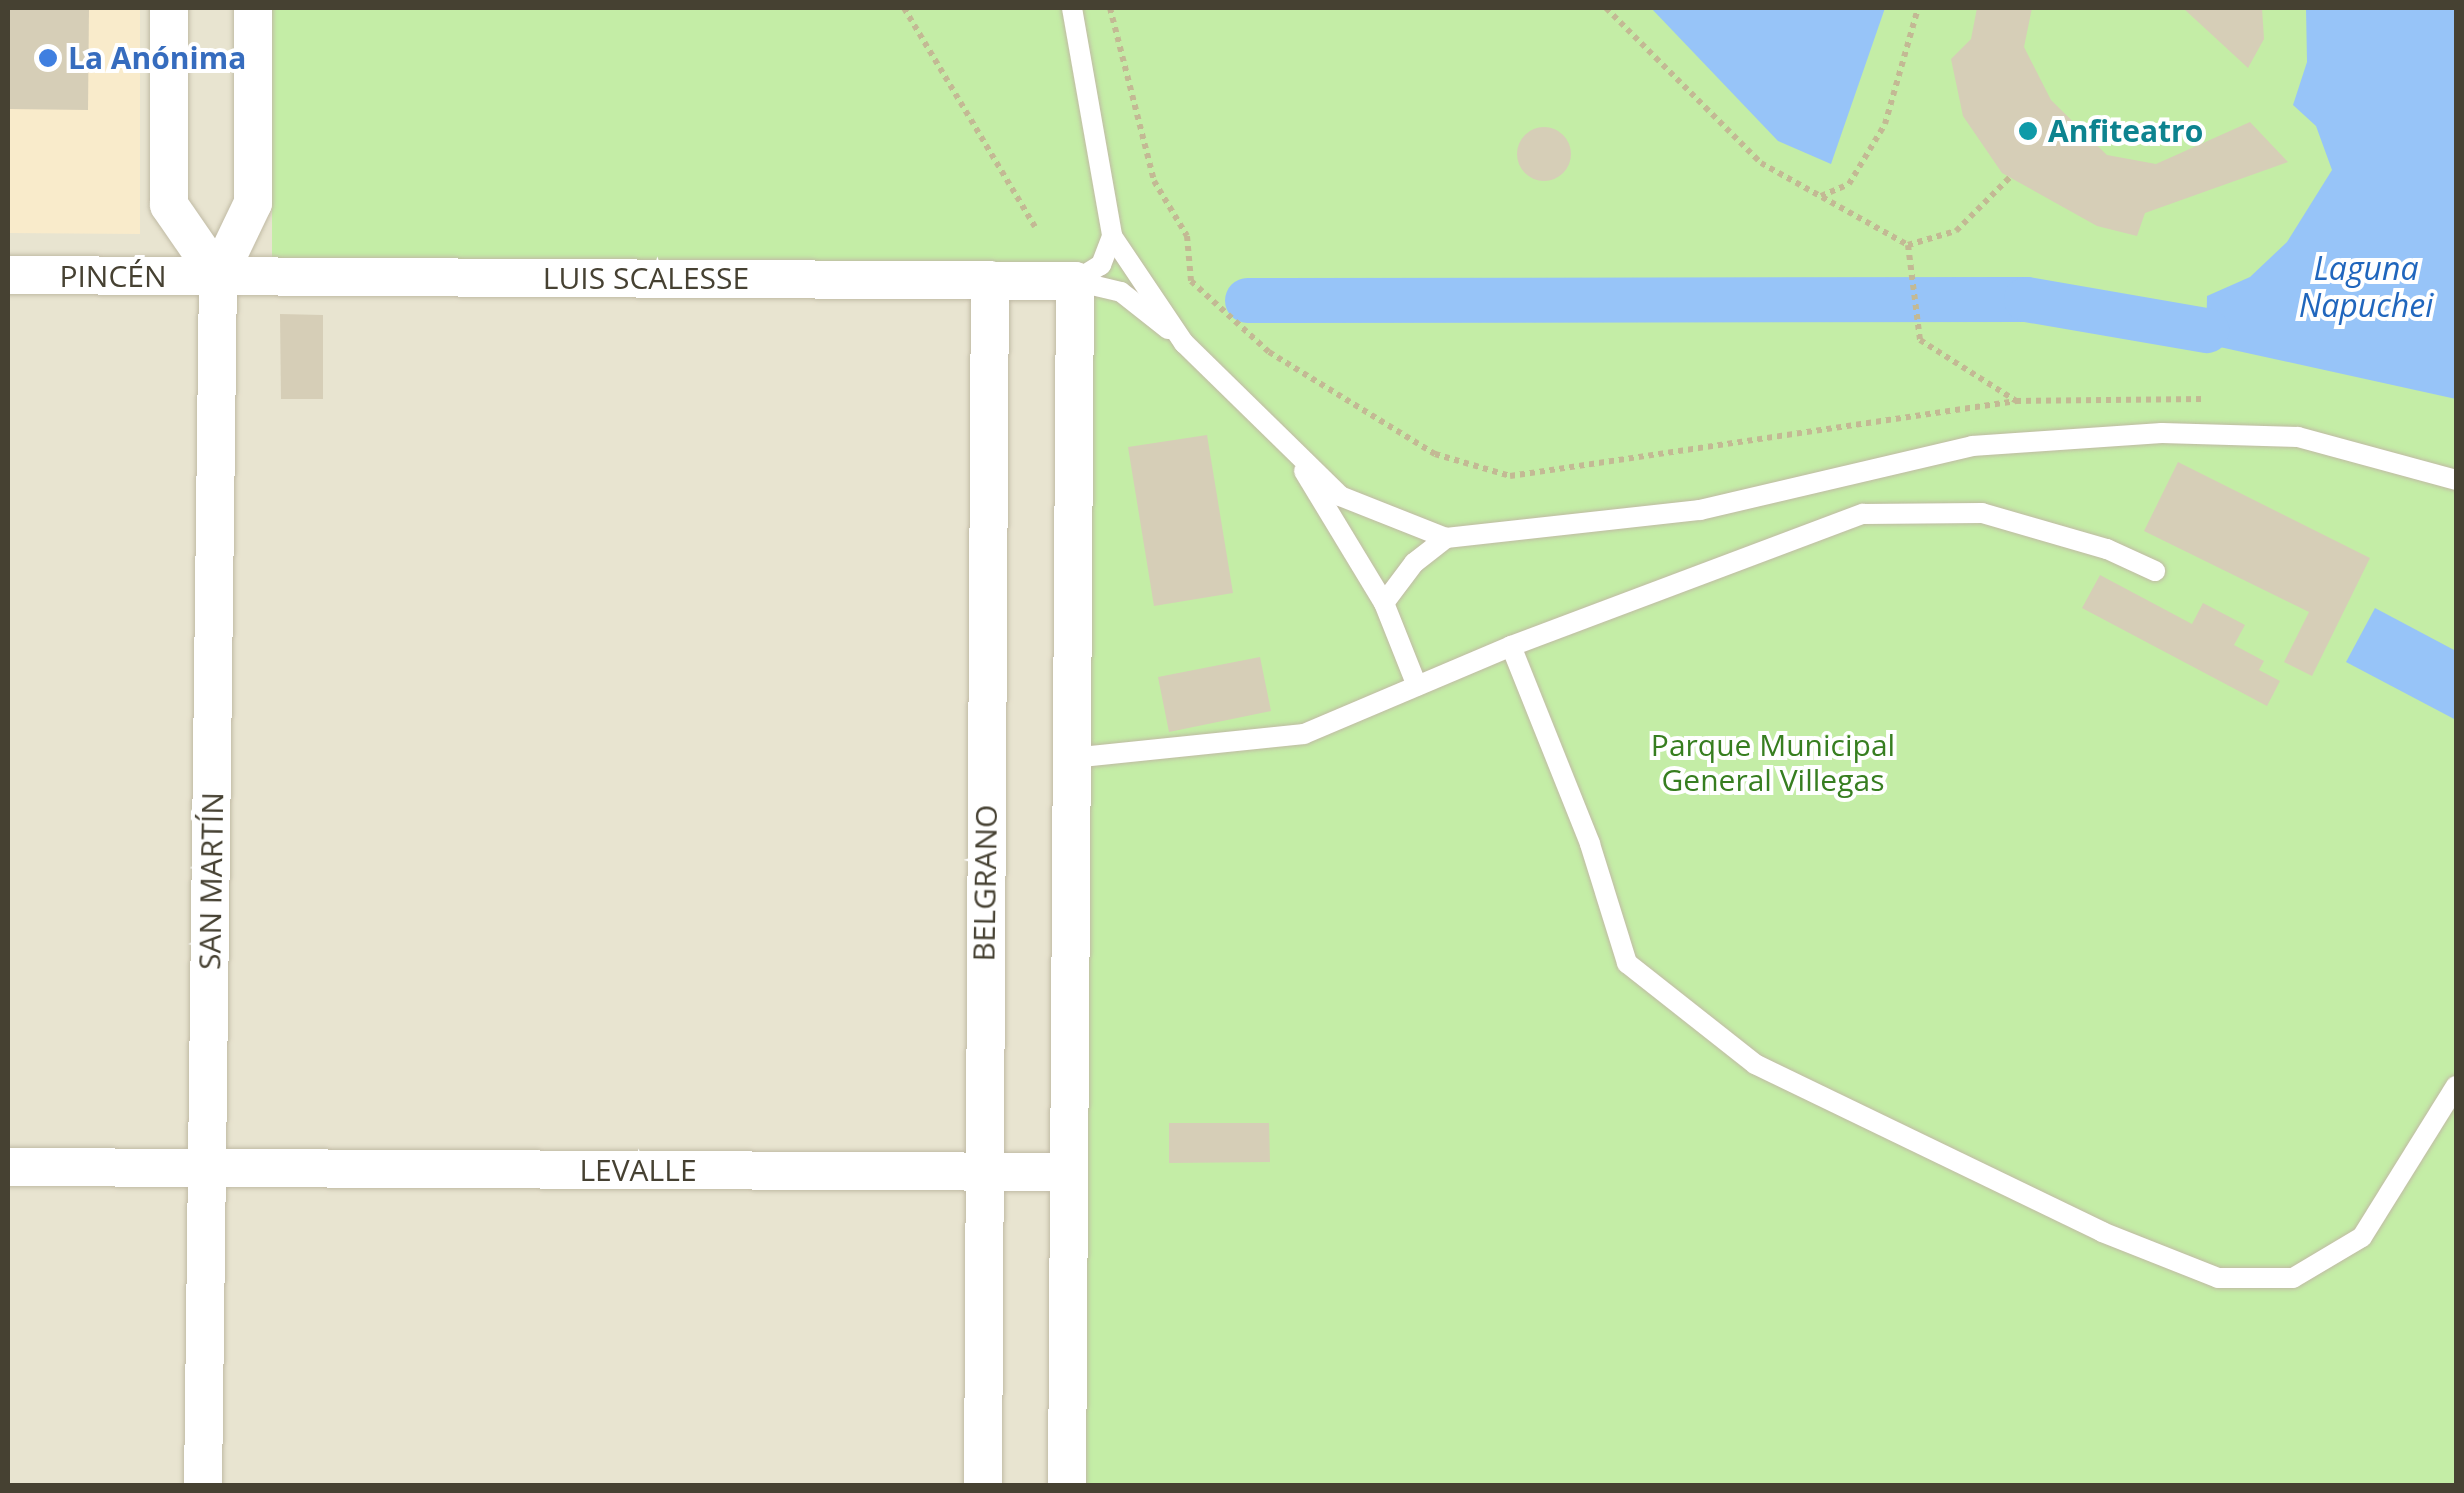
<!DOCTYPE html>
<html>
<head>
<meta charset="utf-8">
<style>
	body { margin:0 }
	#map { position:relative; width:2464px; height:1493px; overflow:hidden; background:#f4f1e3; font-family:"Open Sans",sans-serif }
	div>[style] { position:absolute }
	.residential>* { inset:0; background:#e8e4d0 }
	.commercial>* { inset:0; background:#f9ebcb }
	.green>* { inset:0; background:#c4eda6 }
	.water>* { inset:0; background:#97c4f8 }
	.canal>* { height:45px; margin:-22.5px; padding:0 22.5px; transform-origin:22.5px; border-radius:22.5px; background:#97c4f8 }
	.building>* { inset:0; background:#d6ceb7 }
	.round { border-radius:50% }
	.path>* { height:6px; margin-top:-3px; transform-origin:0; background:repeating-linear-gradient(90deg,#c3b994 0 5px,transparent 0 10px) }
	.roads { filter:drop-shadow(0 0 2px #c0baa4) drop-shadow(0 0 2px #c0baa4) }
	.service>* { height:20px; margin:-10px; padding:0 10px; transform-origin:10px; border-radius:10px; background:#fff }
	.minor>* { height:38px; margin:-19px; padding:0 19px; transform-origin:19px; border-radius:19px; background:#fff }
	.dots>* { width:28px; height:28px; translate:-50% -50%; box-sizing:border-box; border:5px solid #fff; border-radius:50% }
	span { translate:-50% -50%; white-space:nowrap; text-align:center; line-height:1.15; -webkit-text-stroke:8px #fff; paint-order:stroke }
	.shop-label { font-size:30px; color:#366cbe; font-weight:700 }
	.left { translate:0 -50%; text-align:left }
	.culture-label { font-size:30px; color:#0d838f; font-weight:700 }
	.street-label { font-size:30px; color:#464132 }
	.park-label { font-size:30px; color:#377e20 }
	.water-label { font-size:32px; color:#2066bd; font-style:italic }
	.frame { position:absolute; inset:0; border:10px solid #464132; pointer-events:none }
</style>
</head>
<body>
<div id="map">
	<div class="residential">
		<i style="clip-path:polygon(8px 8px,2456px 8px,2456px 1485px,8px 1485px)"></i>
	</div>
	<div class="commercial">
		<i style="clip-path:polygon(8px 8px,140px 8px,140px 234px,8px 233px)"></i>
	</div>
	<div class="green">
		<i style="clip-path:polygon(272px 8px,2456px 8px,2456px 1485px,1085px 1485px,1090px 266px,272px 259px)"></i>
	</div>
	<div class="water">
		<i style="clip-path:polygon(1651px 8px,1885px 8px,1831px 164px,1778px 141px)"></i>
		<i style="clip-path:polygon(2306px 8px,2456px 8px,2456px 399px,2206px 344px,2207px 296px,2250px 277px,2287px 242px,2332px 170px,2316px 126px,2293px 105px,2307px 62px)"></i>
		<i style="clip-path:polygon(2375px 608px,2456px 651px,2456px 720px,2346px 662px)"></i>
	</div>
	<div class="canal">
		<i style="left:1247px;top:300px;width:779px;rotate:-0.07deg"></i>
		<i style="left:2026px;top:299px;width:183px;rotate:9.8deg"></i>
	</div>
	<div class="building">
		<i style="clip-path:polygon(8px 8px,89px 8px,88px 110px,8px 109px)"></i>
		<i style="clip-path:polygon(1977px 8px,2032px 8px,2024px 47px,2051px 100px,2107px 155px,2156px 164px,2250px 122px,2288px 162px,2145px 213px,2137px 236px,2097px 226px,2002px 173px,1963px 116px,1951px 59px,1971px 39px)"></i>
		<i style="clip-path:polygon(2183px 8px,2262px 8px,2264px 39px,2248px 68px)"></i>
		<i class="round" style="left:1517px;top:127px;width:54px;height:54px"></i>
		<i style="clip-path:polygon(280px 314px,323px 315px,323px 399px,281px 399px)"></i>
		<i style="clip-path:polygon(1207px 435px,1233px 593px,1154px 606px,1128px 447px)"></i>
		<i style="clip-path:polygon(2178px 462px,2370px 558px,2312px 676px,2284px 662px,2309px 612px,2144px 531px)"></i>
		<i style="clip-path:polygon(2100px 575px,2192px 624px,2203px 603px,2245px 625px,2234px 645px,2264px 661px,2259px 670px,2280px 681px,2267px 706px,2082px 608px)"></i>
		<i style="clip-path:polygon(1260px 657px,1271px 711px,1169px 732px,1158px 677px)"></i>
		<i style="clip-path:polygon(1169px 1123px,1269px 1123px,1270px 1162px,1169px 1163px)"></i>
	</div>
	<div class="path">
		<i style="left:904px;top:8px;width:255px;rotate:59.1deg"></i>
		<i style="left:1110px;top:8px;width:179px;rotate:75.7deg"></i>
		<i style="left:1154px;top:181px;width:64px;rotate:59deg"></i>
		<i style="left:1187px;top:236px;width:45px;rotate:84.9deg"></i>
		<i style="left:1191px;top:281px;width:105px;rotate:42.3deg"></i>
		<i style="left:1269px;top:352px;width:195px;rotate:31.6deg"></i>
		<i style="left:1435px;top:454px;width:78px;rotate:16.3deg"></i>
		<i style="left:1510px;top:476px;width:512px;rotate:-8.43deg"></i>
		<i style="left:1606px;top:8px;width:219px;rotate:45deg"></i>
		<i style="left:1761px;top:163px;width:168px;rotate:29.2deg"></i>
		<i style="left:1908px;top:245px;width:50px;rotate:-16.3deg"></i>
		<i style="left:1956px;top:231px;width:76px;rotate:-45deg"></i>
		<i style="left:1821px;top:196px;width:30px;rotate:-23deg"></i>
		<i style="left:1849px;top:184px;width:70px;rotate:-59deg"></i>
		<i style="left:1885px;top:124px;width:121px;rotate:-74.1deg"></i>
		<i style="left:1908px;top:245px;width:96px;rotate:82.8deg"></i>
		<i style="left:1920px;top:340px;width:114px;rotate:32.4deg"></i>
		<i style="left:2016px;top:401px;width:188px;rotate:-0.6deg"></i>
	</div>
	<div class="roads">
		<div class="service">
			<i style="left:1072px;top:8px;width:231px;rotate:80deg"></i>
			<i style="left:1112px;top:236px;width:129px;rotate:56.1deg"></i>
			<i style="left:1184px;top:343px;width:219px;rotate:44.4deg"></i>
			<i style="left:1340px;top:496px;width:114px;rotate:21.6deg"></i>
			<i style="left:1446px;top:538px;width:256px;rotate:-6.3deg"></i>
			<i style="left:1700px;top:510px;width:279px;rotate:-13.2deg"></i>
			<i style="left:1972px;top:446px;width:190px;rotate:-3.9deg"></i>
			<i style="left:2162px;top:433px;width:136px;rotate:1.7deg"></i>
			<i style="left:2298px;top:437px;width:164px;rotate:15.2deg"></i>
			<i style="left:1075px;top:281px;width:47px;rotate:13.4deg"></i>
			<i style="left:1121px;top:292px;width:60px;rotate:38.2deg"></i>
			<i style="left:1075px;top:281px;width:31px;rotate:-32deg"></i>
			<i style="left:1101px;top:265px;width:31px;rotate:-69deg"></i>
			<i style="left:1304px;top:471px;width:154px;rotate:58.8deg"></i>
			<i style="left:1384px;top:603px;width:89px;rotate:68.3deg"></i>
			<i style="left:1384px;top:603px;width:50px;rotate:-53.1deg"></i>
			<i style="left:1414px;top:563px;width:41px;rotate:-38deg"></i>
			<i style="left:1511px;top:646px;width:213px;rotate:68.2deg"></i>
			<i style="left:1590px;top:844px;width:125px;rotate:72.7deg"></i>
			<i style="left:1627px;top:963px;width:163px;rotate:38.3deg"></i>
			<i style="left:1755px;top:1064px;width:386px;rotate:25.8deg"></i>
			<i style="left:2102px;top:1232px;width:125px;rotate:21.6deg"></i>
			<i style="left:2218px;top:1278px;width:75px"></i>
			<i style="left:2293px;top:1278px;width:80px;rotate:-30.7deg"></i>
			<i style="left:2362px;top:1237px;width:178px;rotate:-58.1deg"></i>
			<i style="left:1072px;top:758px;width:233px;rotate:-5.9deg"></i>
			<i style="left:1304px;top:734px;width:225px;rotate:-23deg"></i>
			<i style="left:1511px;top:646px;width:376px;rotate:-20.6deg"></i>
			<i style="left:1863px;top:514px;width:119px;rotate:-0.5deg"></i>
			<i style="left:1982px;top:513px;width:130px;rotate:16.1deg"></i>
			<i style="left:2107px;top:549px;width:53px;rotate:24.6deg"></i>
		</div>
		<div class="minor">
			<i style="left:169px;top:8px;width:197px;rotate:90deg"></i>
			<i style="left:169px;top:205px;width:86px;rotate:55.4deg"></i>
			<i style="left:8px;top:275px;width:1067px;rotate:0.32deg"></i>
			<i style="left:1075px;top:281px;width:1205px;rotate:90.38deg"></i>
			<i style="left:8px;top:1167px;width:1061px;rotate:0.27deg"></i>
			<i style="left:203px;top:1486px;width:1210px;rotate:-89.29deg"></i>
			<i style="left:218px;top:276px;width:81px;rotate:-64.4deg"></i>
			<i style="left:253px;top:203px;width:195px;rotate:-90deg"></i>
			<i style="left:983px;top:1486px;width:1206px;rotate:-89.67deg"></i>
		</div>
	</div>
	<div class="dots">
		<i style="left:48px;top:58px;background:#3f7fe0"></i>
		<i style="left:2028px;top:131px;background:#0f9aa8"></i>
	</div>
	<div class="shop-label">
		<span class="left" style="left:68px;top:58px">La Anónima</span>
	</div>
	<div class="culture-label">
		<span class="left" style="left:2048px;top:131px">Anfiteatro</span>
	</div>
	<div class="street-label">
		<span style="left:113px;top:276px">PINCÉN</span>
		<span style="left:646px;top:278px">LUIS SCALESSE</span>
		<span style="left:211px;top:881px;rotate:-89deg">SAN MARTÍN</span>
		<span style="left:985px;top:883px;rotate:-89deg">BELGRANO</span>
		<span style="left:638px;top:1170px">LEVALLE</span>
	</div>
	<div class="park-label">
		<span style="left:1773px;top:762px">Parque Municipal<br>General Villegas</span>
	</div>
	<div class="water-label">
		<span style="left:2366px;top:287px">Laguna<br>Napuchei</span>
	</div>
	<div class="frame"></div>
</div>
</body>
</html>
